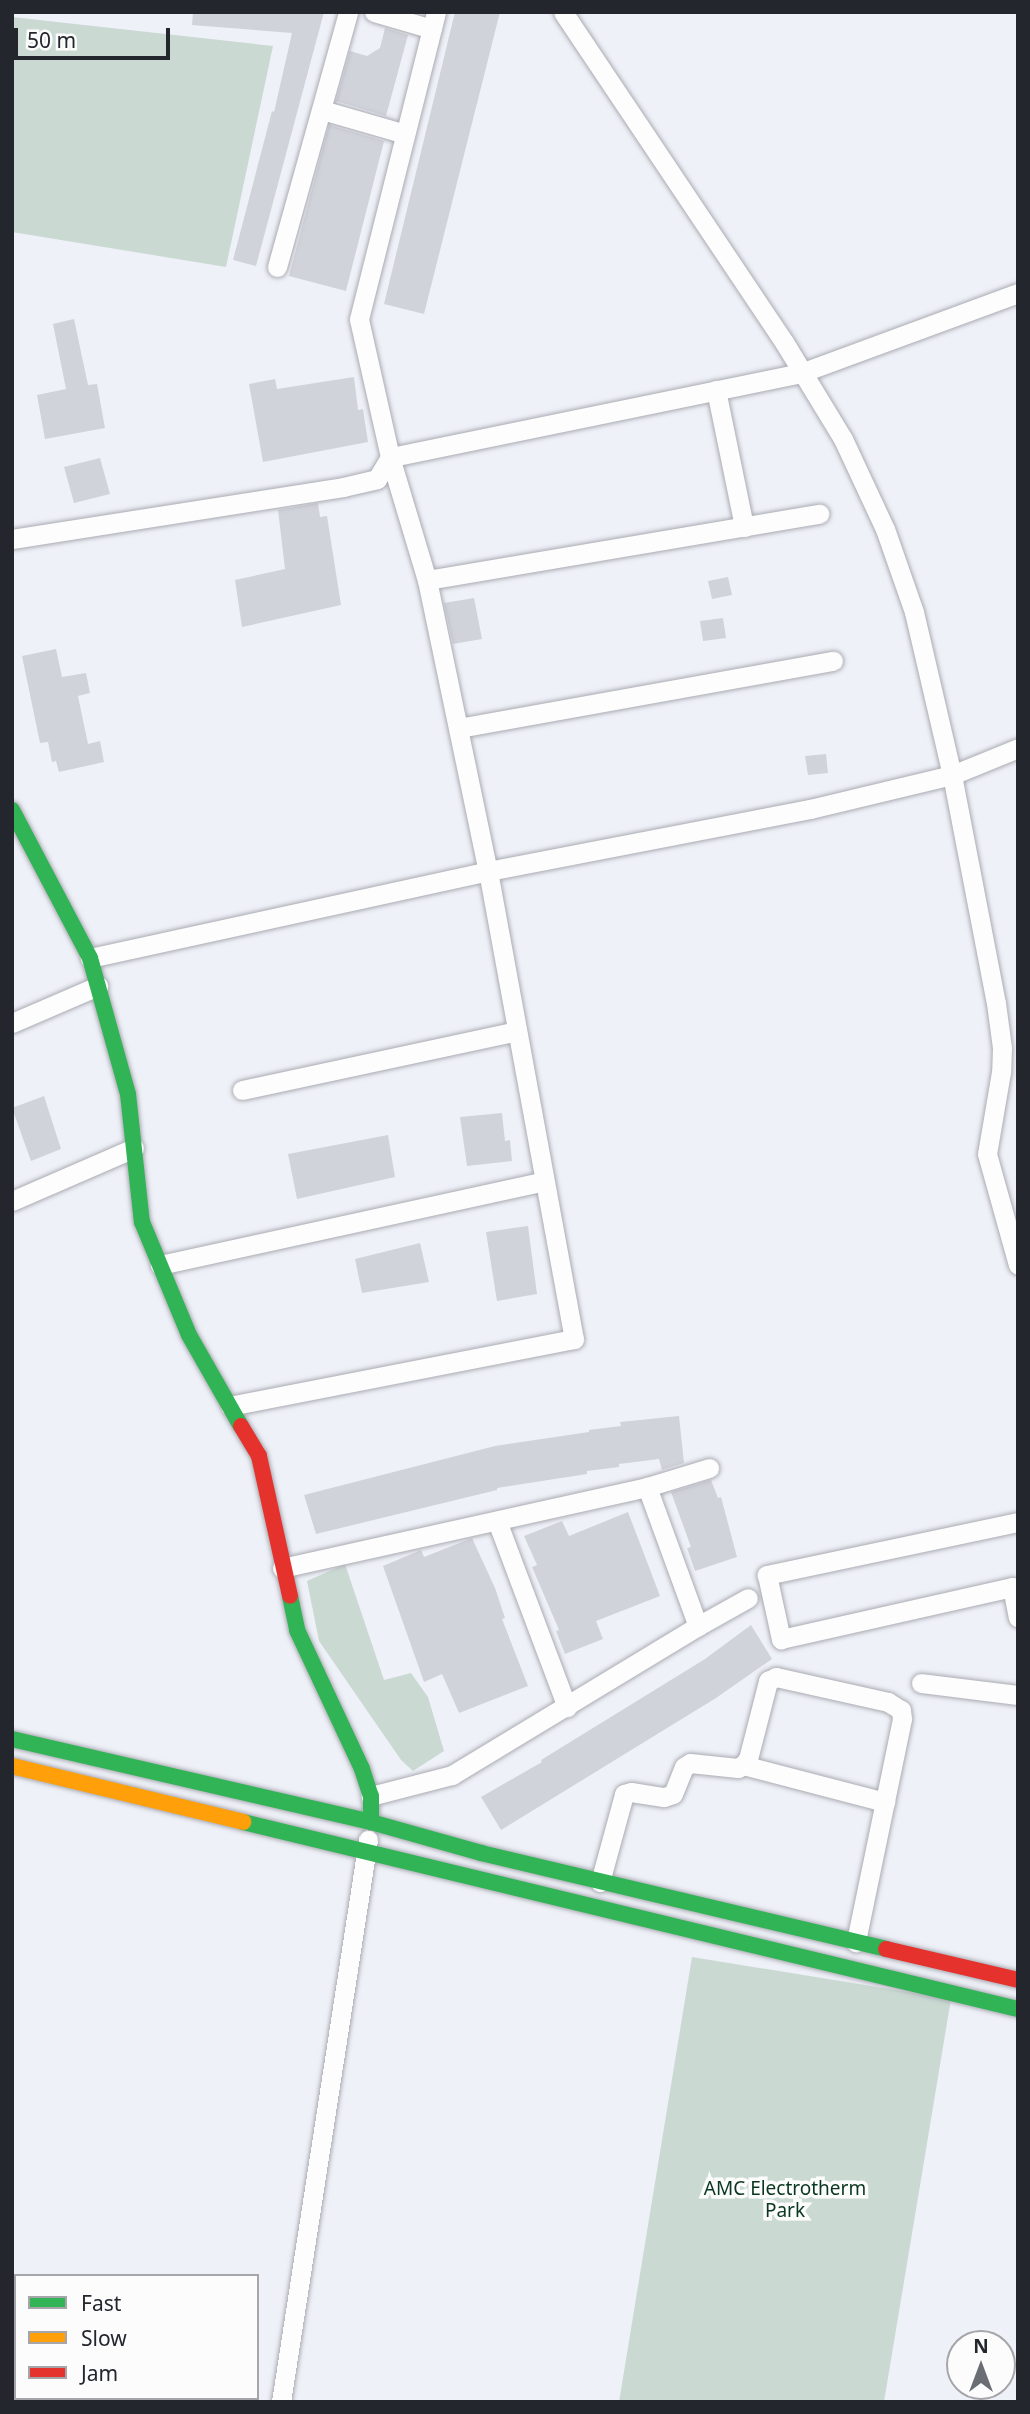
<!DOCTYPE html>
<html>
<head>
<meta charset="utf-8">
<style>
	body { margin:0 }
	#map { position:relative; width:1030px; height:2414px; overflow:hidden; background:#eff1f8; font-family:"Noto Sans",sans-serif }
	div>[style] { position:absolute }
	.green>* { inset:0; background:#cadad3 }
	.building>* { inset:0; background:#d1d3db }
	.roads { filter:drop-shadow(0 0 2px #aaabb2) drop-shadow(0 0 2px #aaabb2) }
	.street>* { height:19px; margin:-9.5px; padding:0 9.5px; transform-origin:9.5px; border-radius:9.5px; background:#fdfdfe }
	.fast>* { height:16px; margin:-8px; padding:0 8px; transform-origin:8px; border-radius:8px; background:#30b455 }
	.slow>* { height:16px; margin:-8px; padding:0 8px; transform-origin:8px; border-radius:8px; background:#ff9f0a }
	.jam>* { height:16px; margin:-8px; padding:0 8px; transform-origin:8px; border-radius:8px; background:#e5322d }
	span { translate:-50% -50%; white-space:nowrap; text-align:center; line-height:1.15; -webkit-text-stroke:7px #fcfcfc; paint-order:stroke }
	.park-label { font-size:19px; color:#09361e }
	.frame { position:absolute; inset:0; border:14px solid #24262e; pointer-events:none }
	.legend { position:absolute; left:14px; top:2274px; width:245px; height:126px; box-sizing:border-box; background:#fcfcfc; border:2px solid #a6a6aa; margin:0; padding:9px 12px; list-style:none; font-size:21px; color:#24262e }
	.legend li { display:flex; align-items:center; gap:14px; height:35px }
	.legend b { width:35px; border:2px solid #a6a6aa }
	.north { position:absolute; left:946px; top:2330px; width:70px; height:70px; box-sizing:border-box; background:#fcfcfc; border:2px solid #a6a6aa; border-radius:50%; rotate:0deg; font-size:19px; font-weight:700; line-height:28px; text-align:center; color:#24262e }
	.north::after { content:''; display:block; margin:auto; width:24px; height:32px; background:#6b6d75; clip-path:polygon(50% 0,100% 100%,50% 72%,0 100%) }
	.scale { position:absolute; left:14px; top:28px; width:156px; height:32px; box-sizing:border-box; border:4px solid #24262e; border-top:0; padding-left:9px; font-size:21px; line-height:24px; white-space:nowrap; color:#24262e; -webkit-text-stroke:5px #fcfcfc; paint-order:stroke }
</style>
</head>
<body>
<div id="map">
	<div class="green">
		<i style="clip-path:polygon(12px 17px,273px 46px,226px 267px,12px 232px)"></i>
		<i style="clip-path:polygon(345px 1564px,384px 1680px,411px 1673px,428px 1697px,444px 1751px,413px 1771px,401px 1760px,319px 1641px,307px 1581px)"></i>
		<i style="clip-path:polygon(692px 1957px,951px 1999px,884px 2402px,619px 2402px)"></i>
	</div>
	<div class="building">
		<i style="clip-path:polygon(193px 12px,324px 12px,256px 266px,233px 260px,272px 111px,274px 112px,292px 33px,192px 25px)"></i>
		<i style="clip-path:polygon(455px 12px,500px 12px,424px 314px,384px 304px)"></i>
		<i style="clip-path:polygon(385px 28px,408px 35px,386px 116px,336px 101px,350px 51px,367px 56px,380px 48px)"></i>
		<i style="clip-path:polygon(329px 125px,384px 141px,346px 291px,289px 276px)"></i>
		<i style="clip-path:polygon(74px 319px,88px 385px,97px 384px,105px 428px,45px 439px,37px 395px,66px 389px,53px 324px)"></i>
		<i style="clip-path:polygon(354px 377px,358px 410px,363px 409px,368px 442px,263px 462px,249px 384px,275px 379px,277px 389px)"></i>
		<i style="clip-path:polygon(100px 458px,110px 494px,74px 503px,64px 467px)"></i>
		<i style="clip-path:polygon(318px 503px,320px 517px,327px 516px,341px 605px,242px 627px,235px 580px,285px 569px,278px 510px)"></i>
		<i style="clip-path:polygon(728px 577px,732px 595px,712px 599px,708px 581px)"></i>
		<i style="clip-path:polygon(474px 598px,482px 639px,453px 644px,444px 603px)"></i>
		<i style="clip-path:polygon(723px 618px,726px 638px,703px 641px,700px 621px)"></i>
		<i style="clip-path:polygon(56px 649px,62px 677px,86px 673px,90px 693px,78px 696px,88px 744px,100px 741px,104px 762px,59px 772px,56px 761px,52px 762px,48px 742px,40px 743px,22px 656px)"></i>
		<i style="clip-path:polygon(826px 754px,828px 773px,808px 775px,805px 756px)"></i>
		<i style="clip-path:polygon(44px 1096px,61px 1149px,31px 1161px,12px 1108px)"></i>
		<i style="clip-path:polygon(502px 1113px,505px 1141px,510px 1140px,512px 1161px,467px 1166px,460px 1117px)"></i>
		<i style="clip-path:polygon(388px 1135px,395px 1177px,297px 1199px,288px 1154px)"></i>
		<i style="clip-path:polygon(528px 1226px,537px 1294px,497px 1301px,486px 1232px)"></i>
		<i style="clip-path:polygon(420px 1243px,429px 1282px,362px 1293px,355px 1259px)"></i>
		<i style="clip-path:polygon(679px 1416px,684px 1463px,662px 1470px,659px 1459px,619px 1464px,619px 1467px,587px 1471px,587px 1474px,497px 1488px,497px 1490px,316px 1534px,304px 1495px,495px 1446px,589px 1432px,589px 1430px,621px 1426px,620px 1422px)"></i>
		<i style="clip-path:polygon(711px 1480px,718px 1498px,721px 1497px,737px 1557px,695px 1571px,687px 1548px,691px 1547px,671px 1492px)"></i>
		<i style="clip-path:polygon(628px 1512px,660px 1596px,596px 1621px,603px 1639px,565px 1654px,556px 1631px,559px 1630px,532px 1567px,537px 1565px,524px 1536px,562px 1521px,569px 1536px)"></i>
		<i style="clip-path:polygon(472px 1538px,495px 1588px,505px 1618px,502px 1619px,528px 1686px,459px 1713px,442px 1674px,424px 1682px,383px 1566px,421px 1550px,424px 1557px)"></i>
		<i style="clip-path:polygon(751px 1625px,772px 1659px,716px 1698px,501px 1830px,481px 1797px,542px 1762px,541px 1760px,705px 1659px)"></i>
	</div>
	<div class="roads">
		<div class="street">
			<i style="left:374px;top:12px;width:60px;rotate:16.3deg"></i>
			<i style="left:563px;top:12px;width:397px;rotate:56.2deg"></i>
			<i style="left:784px;top:342px;width:114px;rotate:58.7deg"></i>
			<i style="left:843px;top:439px;width:99px;rotate:65deg"></i>
			<i style="left:885px;top:529px;width:88px;rotate:70.7deg"></i>
			<i style="left:914px;top:612px;width:167px;rotate:76.9deg"></i>
			<i style="left:952px;top:775px;width:232px;rotate:79.1deg"></i>
			<i style="left:996px;top:1003px;width:45px;rotate:82.4deg"></i>
			<i style="left:1002px;top:1048px;width:24px;rotate:92deg"></i>
			<i style="left:1001px;top:1072px;width:83px;rotate:99.7deg"></i>
			<i style="left:987px;top:1154px;width:115px;rotate:74.4deg"></i>
			<i style="left:322px;top:110px;width:86px;rotate:16.1deg"></i>
			<i style="left:277px;top:267px;width:265px;rotate:-74.4deg"></i>
			<i style="left:1018px;top:293px;width:231px;rotate:159.8deg"></i>
			<i style="left:801px;top:373px;width:419px;rotate:168.4deg"></i>
			<i style="left:390px;top:457px;width:128px;rotate:73.3deg"></i>
			<i style="left:427px;top:580px;width:297px;rotate:78.2deg"></i>
			<i style="left:488px;top:871px;width:328px;rotate:-10.9deg"></i>
			<i style="left:810px;top:809px;width:146px;rotate:-13.5deg"></i>
			<i style="left:952px;top:775px;width:71px;rotate:-22.2deg"></i>
			<i style="left:716px;top:390px;width:140px;rotate:78.4deg"></i>
			<i style="left:12px;top:539px;width:335px;rotate:-8.9deg"></i>
			<i style="left:343px;top:487px;width:35px;rotate:-13deg"></i>
			<i style="left:377px;top:479px;width:26px;rotate:-59deg"></i>
			<i style="left:390px;top:457px;width:141px;rotate:-102.7deg"></i>
			<i style="left:359px;top:319px;width:317px;rotate:-75.9deg"></i>
			<i style="left:427px;top:580px;width:398px;rotate:-9.6deg"></i>
			<i style="left:459px;top:728px;width:380px;rotate:-10.2deg"></i>
			<i style="left:90px;top:958px;width:407px;rotate:-12.3deg"></i>
			<i style="left:488px;top:871px;width:476px;rotate:79.6deg"></i>
			<i style="left:574px;top:1339px;width:350px;rotate:169deg"></i>
			<i style="left:12px;top:1023px;width:94px;rotate:-23.3deg"></i>
			<i style="left:242px;top:1090px;width:281px;rotate:-12.1deg"></i>
			<i style="left:12px;top:1201px;width:133px;rotate:-23.5deg"></i>
			<i style="left:160px;top:1265px;width:393px;rotate:-12.3deg"></i>
			<i style="left:647px;top:1487px;width:65px;rotate:-17deg"></i>
			<i style="left:497px;top:1521px;width:199px;rotate:69.4deg"></i>
			<i style="left:1018px;top:1522px;width:257px;rotate:168.1deg"></i>
			<i style="left:767px;top:1575px;width:66px;rotate:77.7deg"></i>
			<i style="left:781px;top:1639px;width:237px;rotate:-12.7deg"></i>
			<i style="left:1012px;top:1587px;width:31px;rotate:79deg"></i>
			<i style="left:282px;top:1568px;width:374px;rotate:-12.5deg"></i>
			<i style="left:647px;top:1487px;width:148px;rotate:69.9deg"></i>
			<i style="left:698px;top:1626px;width:288px;rotate:148.8deg"></i>
			<i style="left:452px;top:1775px;width:84px;rotate:165.5deg"></i>
			<i style="left:698px;top:1626px;width:57px;rotate:-29.2deg"></i>
			<i style="left:921px;top:1683px;width:98px;rotate:7.1deg"></i>
			<i style="left:743px;top:1765px;width:147px;rotate:14.6deg"></i>
			<i style="left:600px;top:1882px;width:91px;rotate:-74.7deg"></i>
			<i style="left:624px;top:1794px;width:7px;rotate:-16deg"></i>
			<i style="left:631px;top:1792px;width:33px;rotate:9deg"></i>
			<i style="left:664px;top:1797px;width:9px;rotate:-18deg"></i>
			<i style="left:673px;top:1794px;width:29px;rotate:-68deg"></i>
			<i style="left:684px;top:1767px;width:7px;rotate:-34deg"></i>
			<i style="left:690px;top:1763px;width:48px;rotate:5.9deg"></i>
			<i style="left:738px;top:1768px;width:6px;rotate:-31deg"></i>
			<i style="left:743px;top:1765px;width:8px;rotate:-50deg"></i>
			<i style="left:748px;top:1759px;width:81px;rotate:-75.6deg"></i>
			<i style="left:768px;top:1681px;width:9px;rotate:-27deg"></i>
			<i style="left:776px;top:1677px;width:115px;rotate:12.6deg"></i>
			<i style="left:888px;top:1702px;width:15px;rotate:32deg"></i>
			<i style="left:901px;top:1710px;width:9px;rotate:84deg"></i>
			<i style="left:902px;top:1719px;width:228px;rotate:101.7deg"></i>
			<i style="left:281px;top:2402px;width:569px;rotate:-81.2deg"></i>
		</div>
		<div class="fast">
			<i style="left:12px;top:810px;width:167px;rotate:62.2deg"></i>
			<i style="left:90px;top:958px;width:141px;rotate:74.4deg"></i>
			<i style="left:128px;top:1094px;width:129px;rotate:83.8deg"></i>
			<i style="left:142px;top:1222px;width:122px;rotate:67.4deg"></i>
			<i style="left:189px;top:1335px;width:105px;rotate:60.3deg"></i>
			<i style="left:290px;top:1596px;width:35px;rotate:78deg"></i>
			<i style="left:297px;top:1630px;width:153px;rotate:64.9deg"></i>
			<i style="left:362px;top:1769px;width:28px;rotate:72deg"></i>
			<i style="left:371px;top:1796px;width:26px;rotate:90deg"></i>
			<i style="left:12px;top:1739px;width:368px;rotate:13deg"></i>
			<i style="left:371px;top:1822px;width:114px;rotate:15.7deg"></i>
			<i style="left:481px;top:1853px;width:416px;rotate:13.3deg"></i>
			<i style="left:243px;top:1822px;width:797px;rotate:13.57deg"></i>
		</div>
		<div class="slow">
			<i style="left:12px;top:1766px;width:238px;rotate:13.6deg"></i>
		</div>
		<div class="jam">
			<i style="left:241px;top:1426px;width:35px;rotate:59deg"></i>
			<i style="left:259px;top:1456px;width:143px;rotate:77.5deg"></i>
			<i style="left:886px;top:1949px;width:136px;rotate:13.2deg"></i>
		</div>
	</div>
	<div class="park-label">
		<span style="left:785px;top:2200px">AMC Electrotherm<br>Park</span>
	</div>
	<div class="frame"></div>
	<ul class="legend">
	<li><b style="height:9px;background:#30b455"></b>Fast</li>
	<li><b style="height:9px;background:#ff9f0a"></b>Slow</li>
	<li><b style="height:9px;background:#e5322d"></b>Jam</li>
	</ul>
	<div class="north">N</div>
	<div class="scale">50 m</div>
</div>
</body>
</html>
